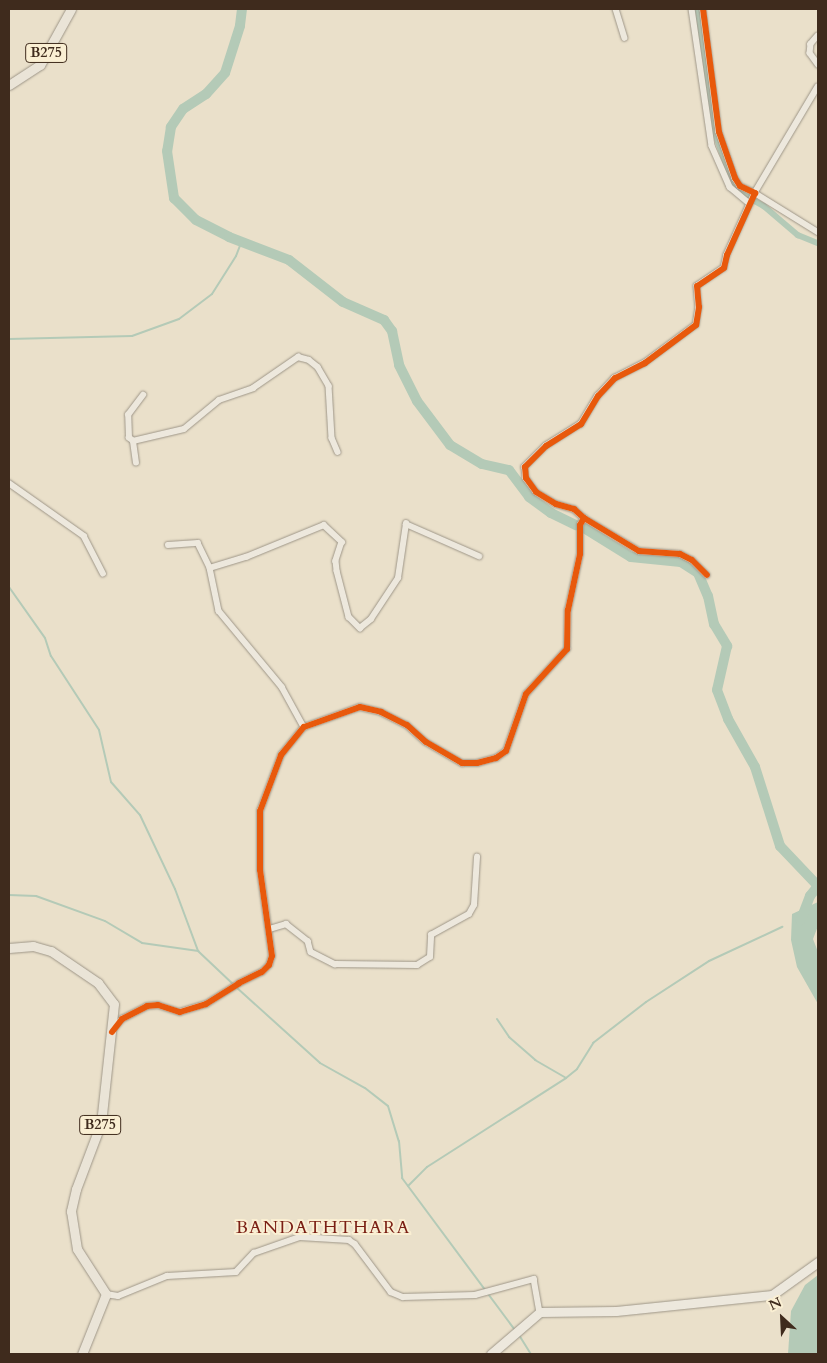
<!DOCTYPE html>
<html>
<head>
<meta charset="utf-8">
<style>
	body { margin:0 }
	#map { position:relative; width:827px; height:1363px; overflow:hidden; background:#eae0ca; font-family:Cardo,serif }
	div>[style] { position:absolute }
	.water>* { inset:0; background:#b4cab7 }
	.stream>* { height:2px; margin:-1px; padding:0 1px; transform-origin:1px; border-radius:1px; background:#b4cab7 }
	.canal>* { height:5.5px; margin:-2.75px; padding:0 2.75px; transform-origin:2.75px; border-radius:2.75px; background:#b4cab7 }
	.river>* { height:10px; margin:-5px; padding:0 5px; transform-origin:5px; border-radius:5px; background:#b4cab7 }
	.roads { filter:drop-shadow(0 0 1px #9e9688) drop-shadow(0 0 1px #9e9688) }
	.street>* { height:5.5px; margin:-2.75px; padding:0 2.75px; transform-origin:2.75px; border-radius:2.75px; background:#ede8dd }
	.secondary>* { height:9px; margin:-4.5px; padding:0 4.5px; transform-origin:4.5px; border-radius:4.5px; background:#ede8dd }
	.primary>* { height:9px; margin:-4.5px; padding:0 4.5px; transform-origin:4.5px; border-radius:4.5px; background:#eae4d7 }
	.cycleway>* { height:6px; margin:-3px; padding:0 3px; transform-origin:3px; border-radius:3px; background:#e8590c }
	span { translate:-50% -50%; white-space:nowrap; text-align:center; line-height:1.15; -webkit-text-stroke:4px #faefd3; paint-order:stroke }
	.shield-label span { padding:1px 4px; background:#faefd3; border:1px solid; border-radius:4px; -webkit-text-stroke-width:0 }
	.shield-label { font-size:14px; color:#3f2b1d; font-weight:700 }
	.quarter-label { font-size:18px; color:#7a1f14; letter-spacing:1px }
	.frame { position:absolute; inset:0; border:10px solid #3f2b1d; pointer-events:none }
	.north { position:absolute; left:757px; top:1293px; width:50px; height:50px; -webkit-text-stroke:4px #faefd3; paint-order:stroke; rotate:335deg; font-size:14px; font-weight:700; line-height:20px; text-align:center; color:#3f2b1d }
	.north::after { content:''; display:block; margin:auto; width:18px; height:22px; background:#3f2b1d; clip-path:polygon(50% 0,100% 100%,50% 72%,0 100%) }
</style>
</head>
<body>
<div id="map">
	<div class="water">
		<i style="clip-path:polygon(818px 902px,818px 926px,813px 939px,818px 952px,818px 1004px,797px 967px,791px 940px,792px 914px)"></i>
		<i style="clip-path:polygon(818px 1275px,818px 1354px,788px 1354px,791px 1311px,805px 1285px)"></i>
	</div>
	<div class="stream">
		<i style="left:9px;top:339px;width:123px;rotate:-1.4deg"></i>
		<i style="left:132px;top:336px;width:50px;rotate:-19.9deg"></i>
		<i style="left:179px;top:319px;width:41px;rotate:-37.1deg"></i>
		<i style="left:212px;top:294px;width:45px;rotate:-57.7deg"></i>
		<i style="left:236px;top:256px;width:17px;rotate:-69deg"></i>
		<i style="left:9px;top:587px;width:62px;rotate:54.8deg"></i>
		<i style="left:45px;top:638px;width:19px;rotate:72deg"></i>
		<i style="left:51px;top:656px;width:88px;rotate:57deg"></i>
		<i style="left:99px;top:730px;width:53px;rotate:77deg"></i>
		<i style="left:111px;top:782px;width:44px;rotate:48.7deg"></i>
		<i style="left:140px;top:815px;width:82px;rotate:64.7deg"></i>
		<i style="left:175px;top:889px;width:66px;rotate:69.6deg"></i>
		<i style="left:198px;top:951px;width:48px;rotate:43.3deg"></i>
		<i style="left:9px;top:895px;width:27px;rotate:2deg"></i>
		<i style="left:36px;top:896px;width:73px;rotate:19.9deg"></i>
		<i style="left:105px;top:921px;width:43px;rotate:30.7deg"></i>
		<i style="left:142px;top:943px;width:57px;rotate:8.1deg"></i>
		<i style="left:236px;top:987px;width:113px;rotate:42.1deg"></i>
		<i style="left:320px;top:1063px;width:51px;rotate:29.1deg"></i>
		<i style="left:365px;top:1088px;width:29px;rotate:38deg"></i>
		<i style="left:388px;top:1106px;width:37px;rotate:73deg"></i>
		<i style="left:399px;top:1141px;width:37px;rotate:85deg"></i>
		<i style="left:402px;top:1178px;width:188px;rotate:53.4deg"></i>
		<i style="left:497px;top:1019px;width:22px;rotate:56deg"></i>
		<i style="left:509px;top:1037px;width:35px;rotate:41deg"></i>
		<i style="left:535px;top:1060px;width:36px;rotate:30deg"></i>
		<i style="left:408px;top:1186px;width:27px;rotate:-45deg"></i>
		<i style="left:427px;top:1167px;width:165px;rotate:-32.6deg"></i>
		<i style="left:566px;top:1078px;width:14px;rotate:-39deg"></i>
		<i style="left:577px;top:1069px;width:31px;rotate:-58deg"></i>
		<i style="left:593px;top:1043px;width:67px;rotate:-37.7deg"></i>
		<i style="left:646px;top:1002px;width:75px;rotate:-33.1deg"></i>
		<i style="left:709px;top:961px;width:81px;rotate:-25deg"></i>
		<i style="left:519px;top:1335px;width:22px;rotate:58deg"></i>
	</div>
	<div class="canal">
		<i style="left:698px;top:9px;width:98px;rotate:82.9deg"></i>
		<i style="left:710px;top:106px;width:30px;rotate:78deg"></i>
		<i style="left:716px;top:135px;width:50px;rotate:70.1deg"></i>
		<i style="left:733px;top:182px;width:17px;rotate:50deg"></i>
		<i style="left:744px;top:195px;width:23px;rotate:29deg"></i>
		<i style="left:764px;top:206px;width:45px;rotate:40.5deg"></i>
		<i style="left:798px;top:235px;width:22px;rotate:22deg"></i>
	</div>
	<div class="river">
		<i style="left:242px;top:9px;width:17px;rotate:97deg"></i>
		<i style="left:240px;top:26px;width:49px;rotate:107.7deg"></i>
		<i style="left:225px;top:73px;width:28px;rotate:132deg"></i>
		<i style="left:206px;top:94px;width:27px;rotate:147deg"></i>
		<i style="left:183px;top:109px;width:22px;rotate:124deg"></i>
		<i style="left:171px;top:127px;width:24px;rotate:99deg"></i>
		<i style="left:167px;top:151px;width:48px;rotate:81.5deg"></i>
		<i style="left:174px;top:198px;width:31px;rotate:45deg"></i>
		<i style="left:196px;top:220px;width:37px;rotate:27deg"></i>
		<i style="left:229px;top:237px;width:64px;rotate:21deg"></i>
		<i style="left:289px;top:260px;width:68px;rotate:37.9deg"></i>
		<i style="left:343px;top:302px;width:45px;rotate:23.7deg"></i>
		<i style="left:384px;top:320px;width:14px;rotate:54deg"></i>
		<i style="left:392px;top:331px;width:35px;rotate:78deg"></i>
		<i style="left:399px;top:365px;width:40px;rotate:63.4deg"></i>
		<i style="left:417px;top:401px;width:55px;rotate:53.1deg"></i>
		<i style="left:450px;top:445px;width:37px;rotate:31deg"></i>
		<i style="left:482px;top:464px;width:28px;rotate:13deg"></i>
		<i style="left:509px;top:470px;width:34px;rotate:53deg"></i>
		<i style="left:529px;top:497px;width:27px;rotate:36deg"></i>
		<i style="left:551px;top:513px;width:28px;rotate:26deg"></i>
		<i style="left:584px;top:528px;width:55px;rotate:31.7deg"></i>
		<i style="left:631px;top:557px;width:50px;rotate:5.7deg"></i>
		<i style="left:681px;top:562px;width:20px;rotate:33deg"></i>
		<i style="left:698px;top:573px;width:25px;rotate:67deg"></i>
		<i style="left:708px;top:596px;width:29px;rotate:78deg"></i>
		<i style="left:714px;top:624px;width:26px;rotate:59deg"></i>
		<i style="left:727px;top:646px;width:45px;rotate:102.8deg"></i>
		<i style="left:717px;top:690px;width:31px;rotate:69deg"></i>
		<i style="left:728px;top:719px;width:55px;rotate:60.6deg"></i>
		<i style="left:755px;top:767px;width:83px;rotate:72.4deg"></i>
		<i style="left:780px;top:846px;width:55px;rotate:46.5deg"></i>
		<i style="left:818px;top:886px;width:13px;rotate:129deg"></i>
		<i style="left:810px;top:896px;width:26px;rotate:111deg"></i>
	</div>
	<div class="roads">
		<div class="street">
			<i style="left:616px;top:9px;width:30px;rotate:73deg"></i>
			<i style="left:692px;top:9px;width:138px;rotate:81.7deg"></i>
			<i style="left:712px;top:146px;width:45px;rotate:66.3deg"></i>
			<i style="left:730px;top:187px;width:26px;rotate:40deg"></i>
			<i style="left:703px;top:9px;width:124px;rotate:82.6deg"></i>
			<i style="left:719px;top:132px;width:49px;rotate:70.8deg"></i>
			<i style="left:735px;top:178px;width:9px;rotate:58deg"></i>
			<i style="left:740px;top:186px;width:17px;rotate:25deg"></i>
			<i style="left:755px;top:193px;width:68px;rotate:114.3deg"></i>
			<i style="left:727px;top:255px;width:13px;rotate:103deg"></i>
			<i style="left:724px;top:268px;width:32px;rotate:146deg"></i>
			<i style="left:697px;top:286px;width:21px;rotate:85deg"></i>
			<i style="left:699px;top:307px;width:18px;rotate:99deg"></i>
			<i style="left:696px;top:325px;width:64px;rotate:143.3deg"></i>
			<i style="left:645px;top:363px;width:34px;rotate:153deg"></i>
			<i style="left:615px;top:378px;width:25px;rotate:133deg"></i>
			<i style="left:598px;top:396px;width:33px;rotate:121deg"></i>
			<i style="left:581px;top:424px;width:41px;rotate:147.8deg"></i>
			<i style="left:546px;top:446px;width:30px;rotate:135deg"></i>
			<i style="left:525px;top:467px;width:11px;rotate:85deg"></i>
			<i style="left:526px;top:478px;width:17px;rotate:54deg"></i>
			<i style="left:536px;top:492px;width:23px;rotate:31deg"></i>
			<i style="left:556px;top:504px;width:19px;rotate:16deg"></i>
			<i style="left:574px;top:509px;width:13px;rotate:42deg"></i>
			<i style="left:584px;top:518px;width:64px;rotate:31deg"></i>
			<i style="left:639px;top:551px;width:41px;rotate:4.2deg"></i>
			<i style="left:680px;top:554px;width:13px;rotate:27deg"></i>
			<i style="left:692px;top:560px;width:21px;rotate:45deg"></i>
			<i style="left:818px;top:36px;width:11px;rotate:131deg"></i>
			<i style="left:811px;top:44px;width:9px;rotate:96deg"></i>
			<i style="left:810px;top:53px;width:14px;rotate:54deg"></i>
			<i style="left:818px;top:87px;width:123px;rotate:120.7deg"></i>
			<i style="left:755px;top:193px;width:74px;rotate:31.8deg"></i>
			<i style="left:133px;top:441px;width:5px;rotate:-143deg"></i>
			<i style="left:129px;top:438px;width:23px;rotate:-92deg"></i>
			<i style="left:128px;top:415px;width:25px;rotate:-53deg"></i>
			<i style="left:136px;top:463px;width:22px;rotate:-98deg"></i>
			<i style="left:133px;top:441px;width:52px;rotate:-13.2deg"></i>
			<i style="left:184px;top:429px;width:45px;rotate:-39.6deg"></i>
			<i style="left:219px;top:400px;width:36px;rotate:-19deg"></i>
			<i style="left:253px;top:388px;width:55px;rotate:-34.6deg"></i>
			<i style="left:298px;top:357px;width:11px;rotate:15deg"></i>
			<i style="left:309px;top:360px;width:11px;rotate:38deg"></i>
			<i style="left:318px;top:367px;width:22px;rotate:60deg"></i>
			<i style="left:329px;top:386px;width:52px;rotate:86.7deg"></i>
			<i style="left:332px;top:438px;width:15px;rotate:67deg"></i>
			<i style="left:9px;top:483px;width:92px;rotate:35.2deg"></i>
			<i style="left:84px;top:536px;width:42px;rotate:62.8deg"></i>
			<i style="left:168px;top:545px;width:30px;rotate:-4deg"></i>
			<i style="left:198px;top:543px;width:28px;rotate:64deg"></i>
			<i style="left:210px;top:568px;width:44px;rotate:78.2deg"></i>
			<i style="left:219px;top:611px;width:99px;rotate:50.3deg"></i>
			<i style="left:282px;top:687px;width:46px;rotate:61.2deg"></i>
			<i style="left:210px;top:568px;width:38px;rotate:-17deg"></i>
			<i style="left:246px;top:557px;width:84px;rotate:-22.3deg"></i>
			<i style="left:324px;top:525px;width:25px;rotate:43deg"></i>
			<i style="left:342px;top:542px;width:20px;rotate:108deg"></i>
			<i style="left:336px;top:561px;width:10px;rotate:84deg"></i>
			<i style="left:337px;top:571px;width:48px;rotate:75.4deg"></i>
			<i style="left:349px;top:617px;width:16px;rotate:45deg"></i>
			<i style="left:360px;top:628px;width:14px;rotate:-39deg"></i>
			<i style="left:371px;top:619px;width:49px;rotate:-56.6deg"></i>
			<i style="left:398px;top:578px;width:55px;rotate:-81.6deg"></i>
			<i style="left:406px;top:524px;width:80px;rotate:23.7deg"></i>
			<i style="left:270px;top:929px;width:17px;rotate:-17deg"></i>
			<i style="left:286px;top:924px;width:28px;rotate:38deg"></i>
			<i style="left:308px;top:941px;width:11px;rotate:75deg"></i>
			<i style="left:311px;top:952px;width:27px;rotate:27deg"></i>
			<i style="left:335px;top:964px;width:82px;rotate:0.7deg"></i>
			<i style="left:417px;top:965px;width:15px;rotate:-32deg"></i>
			<i style="left:430px;top:957px;width:22px;rotate:-87deg"></i>
			<i style="left:431px;top:935px;width:43px;rotate:-28.9deg"></i>
			<i style="left:469px;top:914px;width:10px;rotate:-61deg"></i>
			<i style="left:474px;top:905px;width:48px;rotate:-86.4deg"></i>
			<i style="left:113px;top:1030px;width:14px;rotate:-51deg"></i>
			<i style="left:122px;top:1019px;width:28px;rotate:-27deg"></i>
			<i style="left:147px;top:1006px;width:11px;rotate:-5deg"></i>
			<i style="left:158px;top:1005px;width:23px;rotate:18deg"></i>
			<i style="left:180px;top:1012px;width:27px;rotate:-17deg"></i>
			<i style="left:206px;top:1004px;width:39px;rotate:-32deg"></i>
			<i style="left:239px;top:983px;width:25px;rotate:-26deg"></i>
			<i style="left:262px;top:972px;width:10px;rotate:-45deg"></i>
			<i style="left:269px;top:965px;width:9px;rotate:-72deg"></i>
			<i style="left:272px;top:956px;width:87px;rotate:-97.9deg"></i>
			<i style="left:260px;top:870px;width:59px;rotate:-90deg"></i>
			<i style="left:260px;top:811px;width:60px;rotate:-69.4deg"></i>
			<i style="left:281px;top:755px;width:36px;rotate:-51deg"></i>
			<i style="left:304px;top:727px;width:59px;rotate:-19.7deg"></i>
			<i style="left:360px;top:707px;width:22px;rotate:13deg"></i>
			<i style="left:381px;top:712px;width:29px;rotate:27deg"></i>
			<i style="left:407px;top:725px;width:25px;rotate:42deg"></i>
			<i style="left:426px;top:742px;width:42px;rotate:30.3deg"></i>
			<i style="left:462px;top:763px;width:15px"></i>
			<i style="left:477px;top:763px;width:20px;rotate:-15deg"></i>
			<i style="left:496px;top:758px;width:12px;rotate:-35deg"></i>
			<i style="left:506px;top:751px;width:60px;rotate:-70.7deg"></i>
			<i style="left:526px;top:694px;width:61px;rotate:-47.7deg"></i>
			<i style="left:567px;top:649px;width:39px;rotate:-89deg"></i>
			<i style="left:568px;top:610px;width:57px;rotate:-77.9deg"></i>
			<i style="left:580px;top:554px;width:29px;rotate:-90deg"></i>
			<i style="left:580px;top:525px;width:8px;rotate:-60deg"></i>
			<i style="left:106px;top:1294px;width:12px;rotate:9deg"></i>
			<i style="left:118px;top:1296px;width:53px;rotate:-22.2deg"></i>
			<i style="left:167px;top:1276px;width:69px;rotate:-3.3deg"></i>
			<i style="left:236px;top:1272px;width:26px;rotate:-47deg"></i>
			<i style="left:254px;top:1253px;width:49px;rotate:-19.2deg"></i>
			<i style="left:300px;top:1237px;width:49px;rotate:3.5deg"></i>
			<i style="left:349px;top:1240px;width:7px;rotate:34deg"></i>
			<i style="left:355px;top:1244px;width:60px;rotate:53.1deg"></i>
			<i style="left:391px;top:1292px;width:13px;rotate:23deg"></i>
			<i style="left:403px;top:1297px;width:72px;rotate:-1.6deg"></i>
			<i style="left:475px;top:1295px;width:61px;rotate:-15.2deg"></i>
			<i style="left:534px;top:1279px;width:34px;rotate:80deg"></i>
		</div>
		<div class="secondary">
			<i style="left:491px;top:1354px;width:65px;rotate:-40.6deg"></i>
			<i style="left:540px;top:1312px;width:76px;rotate:-0.8deg"></i>
			<i style="left:616px;top:1311px;width:157px;rotate:-5.9deg"></i>
			<i style="left:772px;top:1295px;width:57px;rotate:-35.7deg"></i>
		</div>
		<div class="primary">
			<i style="left:9px;top:85px;width:37px;rotate:-33deg"></i>
			<i style="left:40px;top:65px;width:64px;rotate:-61deg"></i>
			<i style="left:9px;top:948px;width:24px;rotate:-5deg"></i>
			<i style="left:33px;top:946px;width:19px;rotate:16deg"></i>
			<i style="left:51px;top:951px;width:57px;rotate:34.2deg"></i>
			<i style="left:98px;top:983px;width:26px;rotate:53deg"></i>
			<i style="left:114px;top:1004px;width:120px;rotate:96.2deg"></i>
			<i style="left:101px;top:1123px;width:71px;rotate:110.7deg"></i>
			<i style="left:76px;top:1189px;width:23px;rotate:103deg"></i>
			<i style="left:71px;top:1211px;width:38px;rotate:81deg"></i>
			<i style="left:77px;top:1249px;width:54px;rotate:57.2deg"></i>
			<i style="left:106px;top:1294px;width:65px;rotate:111.8deg"></i>
		</div>
	</div>
	<div class="cycleway">
		<i style="left:703px;top:9px;width:124px;rotate:82.6deg"></i>
		<i style="left:719px;top:132px;width:49px;rotate:70.8deg"></i>
		<i style="left:735px;top:178px;width:9px;rotate:58deg"></i>
		<i style="left:740px;top:186px;width:17px;rotate:25deg"></i>
		<i style="left:755px;top:193px;width:68px;rotate:114.3deg"></i>
		<i style="left:727px;top:255px;width:13px;rotate:103deg"></i>
		<i style="left:724px;top:268px;width:32px;rotate:146deg"></i>
		<i style="left:697px;top:286px;width:21px;rotate:85deg"></i>
		<i style="left:699px;top:307px;width:18px;rotate:99deg"></i>
		<i style="left:696px;top:325px;width:64px;rotate:143.3deg"></i>
		<i style="left:645px;top:363px;width:34px;rotate:153deg"></i>
		<i style="left:615px;top:378px;width:25px;rotate:133deg"></i>
		<i style="left:598px;top:396px;width:33px;rotate:121deg"></i>
		<i style="left:581px;top:424px;width:41px;rotate:147.8deg"></i>
		<i style="left:546px;top:446px;width:30px;rotate:135deg"></i>
		<i style="left:525px;top:467px;width:11px;rotate:85deg"></i>
		<i style="left:526px;top:478px;width:17px;rotate:54deg"></i>
		<i style="left:536px;top:492px;width:23px;rotate:31deg"></i>
		<i style="left:556px;top:504px;width:19px;rotate:16deg"></i>
		<i style="left:574px;top:509px;width:13px;rotate:42deg"></i>
		<i style="left:584px;top:518px;width:64px;rotate:31deg"></i>
		<i style="left:639px;top:551px;width:41px;rotate:4.2deg"></i>
		<i style="left:680px;top:554px;width:13px;rotate:27deg"></i>
		<i style="left:692px;top:560px;width:21px;rotate:45deg"></i>
		<i style="left:112px;top:1032px;width:16px;rotate:-52deg"></i>
		<i style="left:122px;top:1019px;width:28px;rotate:-27deg"></i>
		<i style="left:147px;top:1006px;width:11px;rotate:-5deg"></i>
		<i style="left:158px;top:1005px;width:23px;rotate:18deg"></i>
		<i style="left:180px;top:1012px;width:27px;rotate:-17deg"></i>
		<i style="left:206px;top:1004px;width:39px;rotate:-32deg"></i>
		<i style="left:239px;top:983px;width:25px;rotate:-26deg"></i>
		<i style="left:262px;top:972px;width:10px;rotate:-45deg"></i>
		<i style="left:269px;top:965px;width:9px;rotate:-72deg"></i>
		<i style="left:272px;top:956px;width:87px;rotate:-97.9deg"></i>
		<i style="left:260px;top:870px;width:59px;rotate:-90deg"></i>
		<i style="left:260px;top:811px;width:60px;rotate:-69.4deg"></i>
		<i style="left:281px;top:755px;width:36px;rotate:-51deg"></i>
		<i style="left:304px;top:727px;width:59px;rotate:-19.7deg"></i>
		<i style="left:360px;top:707px;width:22px;rotate:13deg"></i>
		<i style="left:381px;top:712px;width:29px;rotate:27deg"></i>
		<i style="left:407px;top:725px;width:25px;rotate:42deg"></i>
		<i style="left:426px;top:742px;width:42px;rotate:30.3deg"></i>
		<i style="left:462px;top:763px;width:15px"></i>
		<i style="left:477px;top:763px;width:20px;rotate:-15deg"></i>
		<i style="left:496px;top:758px;width:12px;rotate:-35deg"></i>
		<i style="left:506px;top:751px;width:60px;rotate:-70.7deg"></i>
		<i style="left:526px;top:694px;width:61px;rotate:-47.7deg"></i>
		<i style="left:567px;top:649px;width:39px;rotate:-89deg"></i>
		<i style="left:568px;top:610px;width:57px;rotate:-77.9deg"></i>
		<i style="left:580px;top:554px;width:29px;rotate:-90deg"></i>
		<i style="left:580px;top:525px;width:8px;rotate:-60deg"></i>
	</div>
	<div class="shield-label">
		<span style="left:46px;top:53px">B275</span>
		<span style="left:100px;top:1125px">B275</span>
	</div>
	<div class="quarter-label">
		<span style="left:323px;top:1228px">BANDATHTHARA</span>
	</div>
	<div class="frame"></div>
	<div class="north">N</div>
</div>
</body>
</html>
